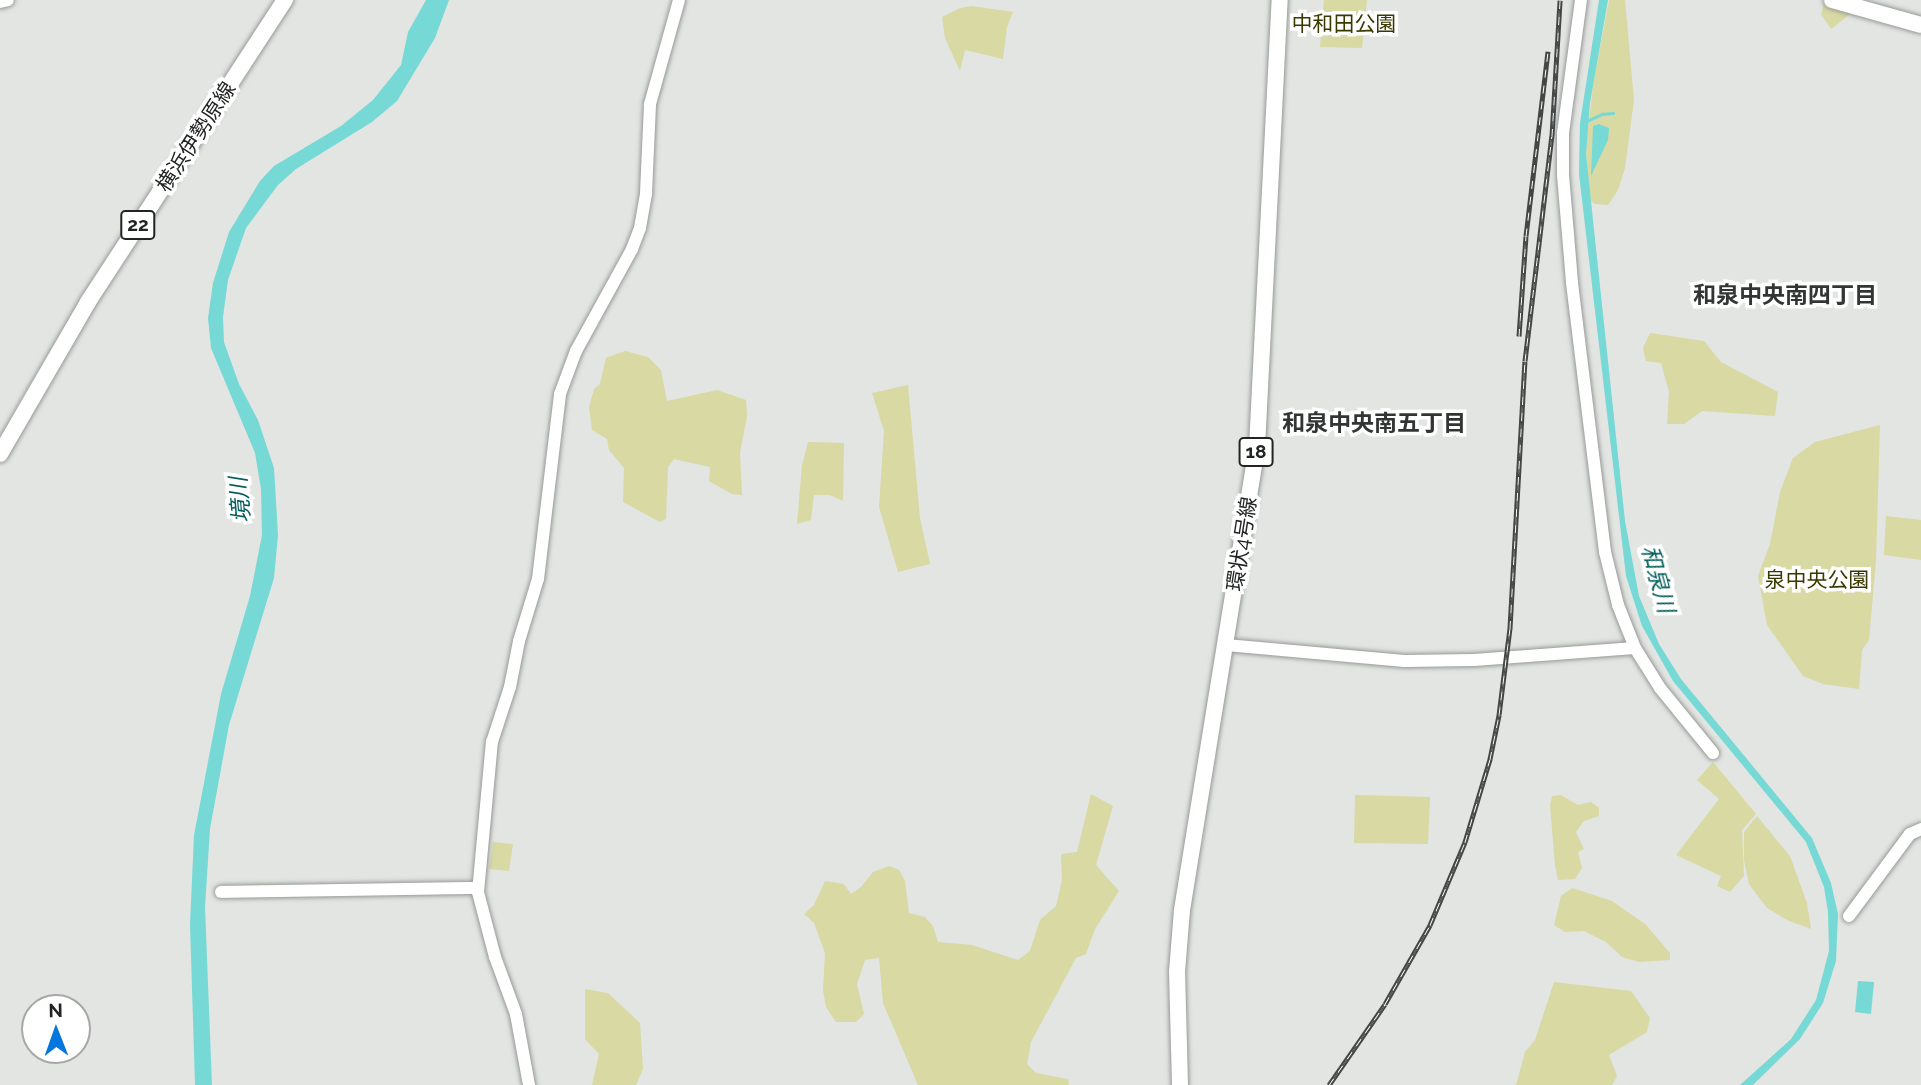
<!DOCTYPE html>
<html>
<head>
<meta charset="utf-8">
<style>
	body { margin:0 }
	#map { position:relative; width:1921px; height:1085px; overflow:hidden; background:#e2e5e2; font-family:Raleway,"Noto Sans JP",sans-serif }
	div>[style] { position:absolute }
	.green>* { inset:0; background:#d8d9a3 }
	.water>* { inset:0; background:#76d9d5 }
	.stream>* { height:2.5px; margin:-1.25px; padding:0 1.25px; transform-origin:1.25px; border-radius:1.25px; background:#76d9d5 }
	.roads { filter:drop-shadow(0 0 2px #979a97) drop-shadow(0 0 2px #979a97) }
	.tertiary>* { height:12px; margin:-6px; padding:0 6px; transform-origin:6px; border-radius:6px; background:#fff }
	.primary>* { height:16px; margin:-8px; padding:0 8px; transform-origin:8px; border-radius:8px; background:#fff }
	.rail>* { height:5px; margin-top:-2.5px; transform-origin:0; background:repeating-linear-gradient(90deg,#fff 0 8px,#444645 0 16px); box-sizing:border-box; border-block:2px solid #444645 }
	span { translate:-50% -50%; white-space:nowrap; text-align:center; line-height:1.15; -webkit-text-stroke:7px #fff; paint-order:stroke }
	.shield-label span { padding:2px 5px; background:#fff; border:2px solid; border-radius:5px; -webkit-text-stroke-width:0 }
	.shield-label { font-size:19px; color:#222423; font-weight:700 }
	.park-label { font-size:21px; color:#393900 }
	.street-label { font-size:21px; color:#222423 }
	.neighbourhood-label { font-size:23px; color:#323533; font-weight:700 }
	.water-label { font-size:23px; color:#035e5c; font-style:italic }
	.north { position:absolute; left:21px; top:994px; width:70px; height:70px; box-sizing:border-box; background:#fff; border:2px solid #a7a7a7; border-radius:50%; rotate:359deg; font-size:19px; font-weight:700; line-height:28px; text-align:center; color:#222423 }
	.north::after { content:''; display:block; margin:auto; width:24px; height:32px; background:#0476de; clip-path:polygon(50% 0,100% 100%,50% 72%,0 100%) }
</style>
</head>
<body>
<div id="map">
	<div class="green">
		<i style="clip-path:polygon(1324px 0,1367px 0,1362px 48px,1320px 47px)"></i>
		<i style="clip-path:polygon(1609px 0,1625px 0,1634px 100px,1625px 168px,1618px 190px,1608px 205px,1595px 204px,1588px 199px,1586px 148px,1593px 85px)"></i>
		<i style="clip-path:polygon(1824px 4px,1853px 12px,1831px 29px,1821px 14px)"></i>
		<i style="clip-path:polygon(972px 6px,1013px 12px,1007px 27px,1003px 59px,965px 50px,960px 71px,945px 38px,942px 17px,960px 8px)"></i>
		<i style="clip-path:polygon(1650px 333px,1704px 341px,1721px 362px,1778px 392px,1775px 416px,1702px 411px,1684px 424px,1667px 424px,1669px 392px,1661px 363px,1646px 361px,1643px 348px)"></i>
		<i style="clip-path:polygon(625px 351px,648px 357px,661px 370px,667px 401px,717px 390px,746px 400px,747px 416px,740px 453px,742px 495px,732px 494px,709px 481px,710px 467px,674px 459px,668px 467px,666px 519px,660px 522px,623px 502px,624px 468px,609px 450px,607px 439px,592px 430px,589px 407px,594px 389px,600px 384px,606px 358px)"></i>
		<i style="clip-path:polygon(908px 385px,920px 518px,930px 564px,898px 572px,879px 507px,884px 431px,872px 393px)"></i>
		<i style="clip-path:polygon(1880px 425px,1876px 560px,1869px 640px,1862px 650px,1859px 689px,1823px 684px,1803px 676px,1767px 625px,1758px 576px,1770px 544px,1780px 492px,1793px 458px,1815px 442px)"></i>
		<i style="clip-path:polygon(808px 442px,844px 443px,843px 501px,830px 495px,814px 495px,811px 520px,797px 524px,802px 465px)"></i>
		<i style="clip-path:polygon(1886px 516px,1921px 520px,1921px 560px,1884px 555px)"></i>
		<i style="clip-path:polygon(1713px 762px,1756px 814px,1742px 830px,1744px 876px,1730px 892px,1717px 886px,1721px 876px,1676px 855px,1719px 799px,1697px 780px)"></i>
		<i style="clip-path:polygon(1091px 794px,1113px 806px,1096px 865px,1119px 891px,1095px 929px,1086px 954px,1076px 958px,1031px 1042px,1027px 1064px,1036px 1073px,1068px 1079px,1069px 1085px,918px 1085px,883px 1003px,879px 958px,865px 960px,857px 984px,864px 1014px,856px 1022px,836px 1022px,826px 1007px,823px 990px,825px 953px,814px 923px,804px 914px,814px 905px,825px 881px,844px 884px,851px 894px,861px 887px,873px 872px,889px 866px,899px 870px,905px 881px,909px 913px,925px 917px,933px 926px,938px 942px,972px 945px,1018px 960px,1030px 951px,1040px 920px,1056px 906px,1062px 880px,1061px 854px,1077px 852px)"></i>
		<i style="clip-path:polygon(1355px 795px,1430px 797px,1428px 844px,1354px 843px)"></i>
		<i style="clip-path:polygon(1561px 795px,1578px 805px,1591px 802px,1599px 808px,1599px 816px,1584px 821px,1576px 832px,1584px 849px,1578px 852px,1582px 868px,1575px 879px,1558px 880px,1555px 865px,1550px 805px,1552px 796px)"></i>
		<i style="clip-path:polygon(1757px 816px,1790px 856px,1807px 903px,1811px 929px,1787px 920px,1767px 908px,1749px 884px,1744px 860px,1744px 832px)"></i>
		<i style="clip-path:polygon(493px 842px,513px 844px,509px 871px,489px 869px)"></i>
		<i style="clip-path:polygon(1572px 888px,1612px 901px,1645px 924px,1670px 953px,1670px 960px,1639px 962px,1622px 957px,1606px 942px,1584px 931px,1565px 932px,1554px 925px,1561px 896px)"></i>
		<i style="clip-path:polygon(1554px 982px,1631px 991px,1650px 1018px,1647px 1032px,1609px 1055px,1617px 1076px,1612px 1085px,1516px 1085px,1525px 1052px,1535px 1040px)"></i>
		<i style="clip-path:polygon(585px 989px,608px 993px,640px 1023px,643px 1069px,636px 1085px,592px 1085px,599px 1054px,585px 1039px)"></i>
	</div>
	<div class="water">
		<i style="clip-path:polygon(426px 0,449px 0,435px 38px,397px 101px,372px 122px,296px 169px,278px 185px,246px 228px,228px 280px,223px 317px,224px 342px,239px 384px,258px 420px,274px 468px,278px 535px,274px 578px,229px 725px,210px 829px,205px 907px,212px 1085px,195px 1085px,190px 924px,194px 835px,221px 694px,250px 596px,262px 535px,261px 489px,255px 453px,211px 348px,208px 318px,213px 283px,229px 232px,260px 181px,274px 166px,341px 126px,373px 100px,401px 65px,408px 32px)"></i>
		<i style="clip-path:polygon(1599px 0,1608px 0,1590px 103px,1586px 154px,1625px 521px,1639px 596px,1659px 644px,1681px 679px,1812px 838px,1831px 883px,1838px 914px,1836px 961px,1823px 1003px,1800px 1039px,1753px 1085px,1740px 1085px,1791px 1039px,1816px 1000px,1829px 951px,1828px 912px,1824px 887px,1806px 842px,1673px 681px,1642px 626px,1626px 576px,1579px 174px,1580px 123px)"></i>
		<i style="clip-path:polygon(1599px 124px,1609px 128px,1608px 140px,1591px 176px,1593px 126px)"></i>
		<i style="clip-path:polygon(1858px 981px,1874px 982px,1871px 1014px,1855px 1012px)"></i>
	</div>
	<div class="stream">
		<i style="left:1587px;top:121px;width:17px;rotate:-25deg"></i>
		<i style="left:1602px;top:114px;width:11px;rotate:-5deg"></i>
	</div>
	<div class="roads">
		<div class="tertiary">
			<i style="left:1581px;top:0;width:135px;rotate:97.7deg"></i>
			<i style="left:1563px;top:134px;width:41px;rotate:90deg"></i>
			<i style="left:1563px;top:175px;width:108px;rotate:85.2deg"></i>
			<i style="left:1572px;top:283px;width:271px;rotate:83deg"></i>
			<i style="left:1605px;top:552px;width:55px;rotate:76.2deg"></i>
			<i style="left:1618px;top:605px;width:46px;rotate:68.4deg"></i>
			<i style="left:1635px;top:648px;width:47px;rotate:58deg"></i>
			<i style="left:1660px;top:688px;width:84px;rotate:50.8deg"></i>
			<i style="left:0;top:2px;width:8px;rotate:-14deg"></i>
			<i style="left:1226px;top:645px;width:179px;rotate:5.1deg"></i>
			<i style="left:1404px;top:661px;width:70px;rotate:-0.8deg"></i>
			<i style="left:1474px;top:660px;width:161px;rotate:-4.3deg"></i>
			<i style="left:221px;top:892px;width:257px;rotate:-0.9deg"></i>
			<i style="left:1849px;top:916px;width:102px;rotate:-53.4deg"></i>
			<i style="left:1910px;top:834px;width:12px;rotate:-24deg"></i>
			<i style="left:529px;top:1085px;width:72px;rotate:-100.4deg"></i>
			<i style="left:516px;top:1014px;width:61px;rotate:-110.2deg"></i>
			<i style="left:495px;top:957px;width:67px;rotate:-104.7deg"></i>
			<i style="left:478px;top:892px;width:151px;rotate:-84.7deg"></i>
			<i style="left:492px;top:742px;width:58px;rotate:-71.9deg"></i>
			<i style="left:510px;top:687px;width:47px;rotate:-78.9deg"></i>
			<i style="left:519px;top:641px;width:65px;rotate:-73deg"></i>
			<i style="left:538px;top:579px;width:186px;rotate:-83.2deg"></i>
			<i style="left:560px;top:394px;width:46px;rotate:-69.6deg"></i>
			<i style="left:576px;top:351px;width:116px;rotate:-61.2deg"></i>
			<i style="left:632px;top:249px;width:22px;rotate:-69deg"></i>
			<i style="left:640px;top:228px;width:36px;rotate:-80deg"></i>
			<i style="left:646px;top:193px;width:89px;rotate:-87.4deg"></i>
			<i style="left:650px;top:104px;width:108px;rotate:-74.4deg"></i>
		</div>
		<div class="primary">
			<i style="left:1832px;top:0;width:92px;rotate:15.7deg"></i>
			<i style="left:0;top:454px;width:176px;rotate:-59.9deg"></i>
			<i style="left:88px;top:302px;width:361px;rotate:-56.9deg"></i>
			<i style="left:1180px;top:1085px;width:113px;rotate:-91.5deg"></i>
			<i style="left:1177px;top:972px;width:62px;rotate:-85.4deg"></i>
			<i style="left:1182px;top:910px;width:469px;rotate:-80.8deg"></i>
			<i style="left:1257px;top:447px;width:448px;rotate:-87.1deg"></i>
		</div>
	</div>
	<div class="rail">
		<i style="left:1519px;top:336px;width:100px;rotate:-86deg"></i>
		<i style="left:1526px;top:236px;width:186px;rotate:-83.2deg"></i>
		<i style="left:1329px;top:1085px;width:98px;rotate:-55.3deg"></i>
		<i style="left:1385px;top:1004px;width:91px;rotate:-60.3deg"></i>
		<i style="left:1430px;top:925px;width:90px;rotate:-67.1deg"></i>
		<i style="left:1465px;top:842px;width:87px;rotate:-73.2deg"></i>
		<i style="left:1490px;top:759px;width:45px;rotate:-78.4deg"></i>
		<i style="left:1499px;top:715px;width:88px;rotate:-82.8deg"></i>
		<i style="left:1510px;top:628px;width:267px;rotate:-86.8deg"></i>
		<i style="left:1525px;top:361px;width:227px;rotate:-83.2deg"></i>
		<i style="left:1552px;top:136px;width:136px;rotate:-86.6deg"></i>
	</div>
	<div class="shield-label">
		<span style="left:138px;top:225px">22</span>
		<span style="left:1256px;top:452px">18</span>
	</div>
	<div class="park-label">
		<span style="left:1344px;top:24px">中和田公園</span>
		<span style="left:1817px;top:580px">泉中央公園</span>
	</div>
	<div class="street-label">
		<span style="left:196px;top:137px;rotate:-57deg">横浜伊勢原線</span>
		<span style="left:1242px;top:544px;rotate:-81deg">環状4号線</span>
	</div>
	<div class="neighbourhood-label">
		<span style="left:1785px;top:295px">和泉中央南四丁目</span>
		<span style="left:1374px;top:423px">和泉中央南五丁目</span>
	</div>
	<div class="water-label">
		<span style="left:240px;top:500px;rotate:-95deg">境川</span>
		<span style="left:1658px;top:579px;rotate:75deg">和泉川</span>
	</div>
	<div class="north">N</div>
</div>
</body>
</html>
